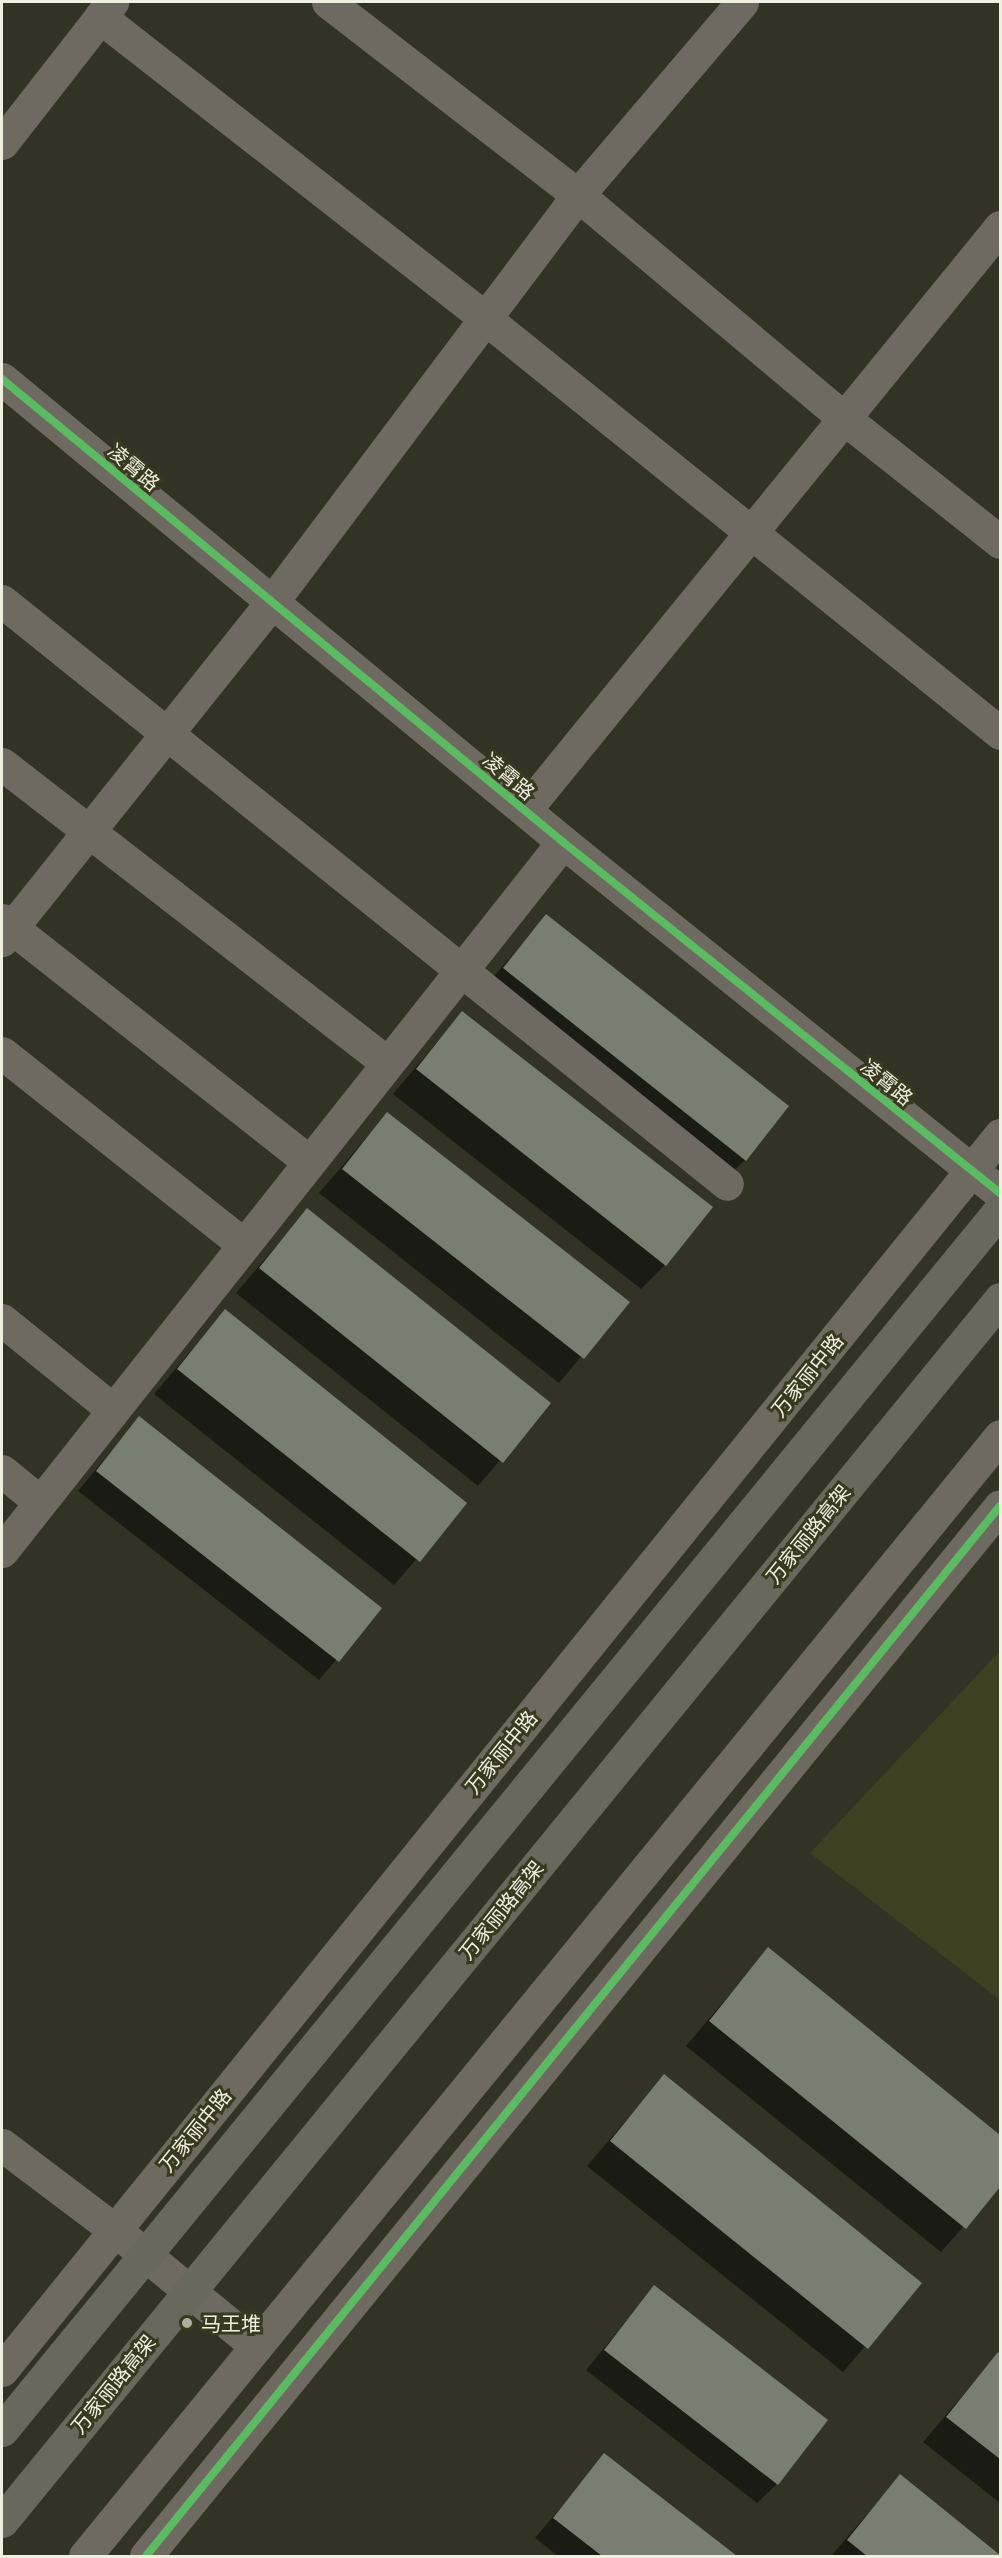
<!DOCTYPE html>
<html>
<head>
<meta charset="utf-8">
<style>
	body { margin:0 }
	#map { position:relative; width:1002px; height:2558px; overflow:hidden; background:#323325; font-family:"Open Sans","Noto Sans SC",sans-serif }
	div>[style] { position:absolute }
	.built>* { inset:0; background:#3f4021 }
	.shadow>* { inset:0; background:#0007 }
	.building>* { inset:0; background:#787f71 }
	.minor>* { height:33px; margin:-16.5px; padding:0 16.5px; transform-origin:16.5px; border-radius:16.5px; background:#6e6a62 }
	.major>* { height:33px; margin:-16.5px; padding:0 16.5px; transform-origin:16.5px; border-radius:16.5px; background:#6e6a60 }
	.highway>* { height:33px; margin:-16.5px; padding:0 16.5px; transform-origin:16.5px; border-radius:16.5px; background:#69685c }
	.cycleway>* { height:8px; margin:-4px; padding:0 4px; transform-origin:4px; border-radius:4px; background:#5cba63 }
	.dots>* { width:16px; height:16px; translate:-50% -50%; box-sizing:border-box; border:3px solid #38391f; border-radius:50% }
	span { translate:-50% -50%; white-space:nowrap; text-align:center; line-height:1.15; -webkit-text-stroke:6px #38391f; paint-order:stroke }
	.street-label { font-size:20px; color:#eff0e0 }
	.poi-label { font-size:20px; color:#eff0e0 }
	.left { translate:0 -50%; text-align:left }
	.frame { position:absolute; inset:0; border:3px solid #eff0e0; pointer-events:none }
</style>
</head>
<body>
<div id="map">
	<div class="built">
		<i style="clip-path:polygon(1000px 1651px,1000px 2000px,810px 1853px)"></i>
	</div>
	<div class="shadow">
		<i style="clip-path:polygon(546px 916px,745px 1160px,725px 1179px,484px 988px)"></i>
		<i style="clip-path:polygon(462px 1013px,665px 1265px,641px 1289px,393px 1094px)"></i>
		<i style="clip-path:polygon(387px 1114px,627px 1302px,559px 1383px,319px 1193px)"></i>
		<i style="clip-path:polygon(307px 1210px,549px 1403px,478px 1486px,236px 1293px)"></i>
		<i style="clip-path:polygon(225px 1311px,465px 1503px,394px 1585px,154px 1394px)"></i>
		<i style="clip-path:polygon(139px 1418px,380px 1608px,319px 1680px,78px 1491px)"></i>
		<i style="clip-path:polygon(768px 1949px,1000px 2137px,1000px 2185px,941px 2252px,686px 2046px)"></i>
		<i style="clip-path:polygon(664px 2076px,919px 2283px,843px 2372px,587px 2166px)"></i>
		<i style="clip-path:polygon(654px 2287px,777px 2484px,757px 2503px,586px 2370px)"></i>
		<i style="clip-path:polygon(998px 2354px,1000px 2356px,1000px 2503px,923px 2442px)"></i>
		<i style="clip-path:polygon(605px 2455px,734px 2556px,558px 2556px,535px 2538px)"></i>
		<i style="clip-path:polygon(900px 2476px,1000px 2556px,831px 2556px)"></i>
	</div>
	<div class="building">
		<i style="clip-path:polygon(546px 914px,789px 1106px,746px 1161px,503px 968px)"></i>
		<i style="clip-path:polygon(462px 1011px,713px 1207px,666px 1266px,416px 1069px)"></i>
		<i style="clip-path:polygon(387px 1112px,630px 1302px,584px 1359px,342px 1169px)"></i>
		<i style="clip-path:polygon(307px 1208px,551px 1403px,503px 1463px,259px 1268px)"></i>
		<i style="clip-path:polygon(225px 1309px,467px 1503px,420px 1562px,177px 1369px)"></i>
		<i style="clip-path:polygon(139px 1416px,382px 1608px,339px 1662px,96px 1471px)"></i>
		<i style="clip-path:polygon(768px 1947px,1000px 2135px,1000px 2187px,966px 2229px,709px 2021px)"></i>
		<i style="clip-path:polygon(664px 2074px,922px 2283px,868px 2349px,610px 2141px)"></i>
		<i style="clip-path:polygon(654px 2285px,828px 2420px,778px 2485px,604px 2350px)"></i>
		<i style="clip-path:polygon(998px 2352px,1000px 2354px,1000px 2459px,946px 2417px)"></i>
		<i style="clip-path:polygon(604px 2453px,737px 2556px,602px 2556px,553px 2518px)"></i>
		<i style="clip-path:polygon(900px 2474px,1000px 2555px,1000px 2556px,867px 2556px,847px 2540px)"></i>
	</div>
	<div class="minor">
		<i style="left:328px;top:2px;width:316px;rotate:37.7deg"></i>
		<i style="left:578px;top:195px;width:349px;rotate:40deg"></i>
		<i style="left:845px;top:419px;width:198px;rotate:38.4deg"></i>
		<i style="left:100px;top:17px;width:490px;rotate:38deg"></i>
		<i style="left:486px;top:319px;width:660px;rotate:38.85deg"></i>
		<i style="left:2px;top:143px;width:179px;rotate:-52deg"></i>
		<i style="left:2px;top:379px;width:727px;rotate:39.53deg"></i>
		<i style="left:563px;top:842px;width:561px;rotate:38.77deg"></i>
		<i style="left:2px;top:601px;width:930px;rotate:38.8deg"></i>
		<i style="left:2px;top:764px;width:487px;rotate:37.8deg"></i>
		<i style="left:525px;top:810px;width:752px;rotate:-50.83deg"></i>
		<i style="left:2px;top:920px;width:391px;rotate:38.2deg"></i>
		<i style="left:2px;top:940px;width:433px;rotate:-51.4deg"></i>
		<i style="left:272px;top:602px;width:509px;rotate:-53.06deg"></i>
		<i style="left:578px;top:195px;width:253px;rotate:-49.6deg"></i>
		<i style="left:2px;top:1053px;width:308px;rotate:38.4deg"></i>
		<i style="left:2px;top:1320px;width:143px;rotate:39deg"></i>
		<i style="left:2px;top:1471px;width:49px;rotate:39.2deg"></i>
		<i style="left:2px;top:1551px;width:904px;rotate:-51.65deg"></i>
		<i style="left:2px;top:2145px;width:141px;rotate:37deg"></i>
		<i style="left:115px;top:2230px;width:183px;rotate:39.4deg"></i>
		<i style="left:146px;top:2556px;width:1353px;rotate:-50.88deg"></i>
	</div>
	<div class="major">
		<i style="left:2px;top:2370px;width:1588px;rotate:-51.06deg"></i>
		<i style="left:85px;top:2556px;width:1446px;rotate:-50.75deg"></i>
	</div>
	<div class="highway">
		<i style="left:2px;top:2430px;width:1576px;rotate:-50.72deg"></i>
		<i style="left:2px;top:2521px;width:1578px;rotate:-50.76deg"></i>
	</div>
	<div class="cycleway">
		<i style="left:2px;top:379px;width:727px;rotate:39.53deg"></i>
		<i style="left:563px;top:842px;width:561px;rotate:38.77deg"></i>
		<i style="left:146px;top:2556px;width:1353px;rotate:-50.88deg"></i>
	</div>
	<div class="dots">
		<i style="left:187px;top:2323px;background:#adae9f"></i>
	</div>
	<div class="street-label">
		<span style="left:134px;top:467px;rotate:40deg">凌霄路</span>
		<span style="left:509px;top:776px;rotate:40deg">凌霄路</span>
		<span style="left:887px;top:1082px;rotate:39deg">凌霄路</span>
		<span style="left:807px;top:1375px;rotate:-51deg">万家丽中路</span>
		<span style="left:808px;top:1534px;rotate:-51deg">万家丽路高架</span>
		<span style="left:501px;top:1752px;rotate:-51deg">万家丽中路</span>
		<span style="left:501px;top:1910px;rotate:-51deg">万家丽路高架</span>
		<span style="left:195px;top:2130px;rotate:-51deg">万家丽中路</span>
		<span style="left:113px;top:2384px;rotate:-51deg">万家丽路高架</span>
	</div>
	<div class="poi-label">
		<span class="left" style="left:201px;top:2323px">马王堆</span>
	</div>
	<div class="frame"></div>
</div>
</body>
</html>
